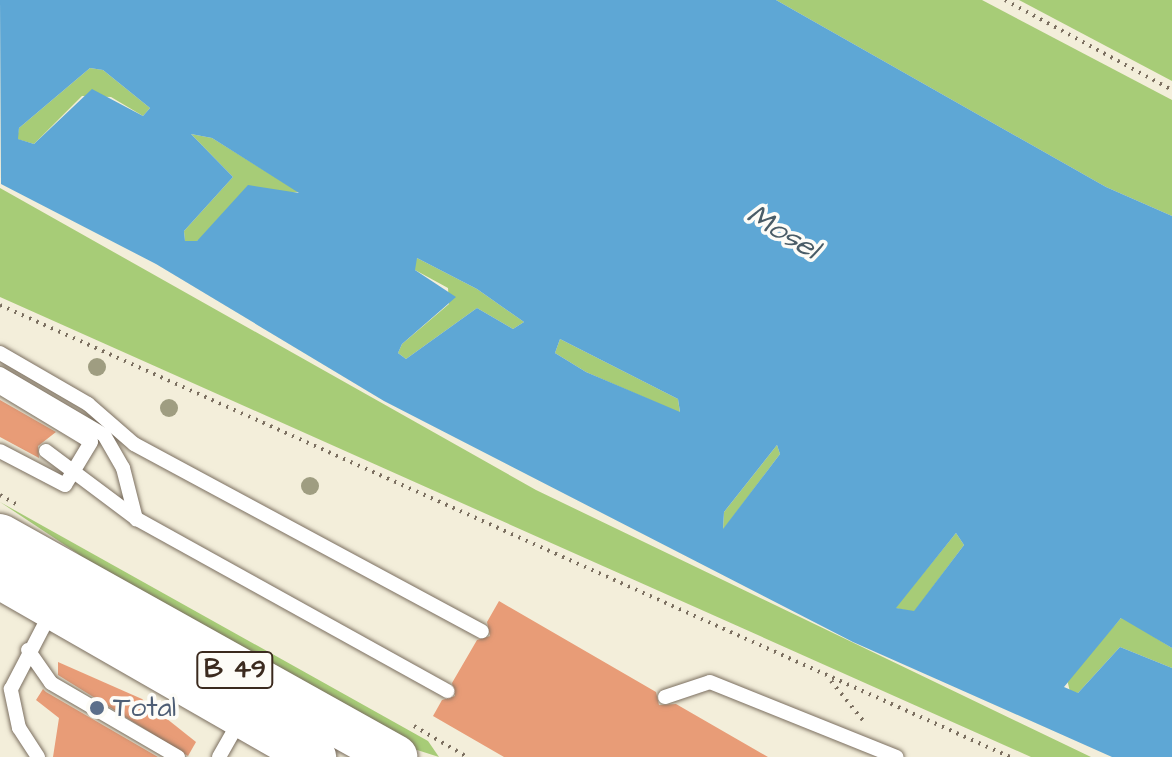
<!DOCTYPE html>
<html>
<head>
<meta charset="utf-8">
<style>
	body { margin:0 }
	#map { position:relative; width:1172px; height:757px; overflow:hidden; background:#f3eeda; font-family:"Architects Daughter",sans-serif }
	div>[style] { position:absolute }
	.green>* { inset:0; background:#a7cc77 }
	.water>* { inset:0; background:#5ea7d5 }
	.building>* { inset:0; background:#e89c77 }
	.path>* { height:4px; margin-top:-2px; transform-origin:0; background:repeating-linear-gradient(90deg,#7b6f60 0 2px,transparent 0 8px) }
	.roads { filter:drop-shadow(0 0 2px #7b6f60) drop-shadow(0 0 2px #7b6f60) }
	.lane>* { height:14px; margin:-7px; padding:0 7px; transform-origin:7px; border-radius:7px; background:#fff }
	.primary>* { height:44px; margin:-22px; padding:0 22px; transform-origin:22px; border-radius:22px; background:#fff }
	.trees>* { width:18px; height:18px; margin:-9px; border-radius:50%; background:#9f9d81 }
	.dots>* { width:22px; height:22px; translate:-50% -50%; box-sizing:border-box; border:4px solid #fdfcf7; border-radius:50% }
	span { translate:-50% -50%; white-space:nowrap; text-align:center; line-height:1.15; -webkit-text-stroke:7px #fdfcf7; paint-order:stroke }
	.shield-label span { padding:2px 6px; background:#fdfcf7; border:2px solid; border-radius:6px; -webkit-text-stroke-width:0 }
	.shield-label { font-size:26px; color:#3b2a1e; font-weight:700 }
	.service-label { font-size:28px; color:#4e5e75 }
	.left { translate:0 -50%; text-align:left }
	.water-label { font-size:30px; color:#495c67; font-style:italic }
</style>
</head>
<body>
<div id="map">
	<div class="green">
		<i style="clip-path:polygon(776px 0,982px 0,1172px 100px,1172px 216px,1106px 187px)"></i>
		<i style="clip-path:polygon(1019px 0,1172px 0,1172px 81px)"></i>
		<i style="clip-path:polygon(90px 68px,103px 70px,150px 108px,143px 116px,111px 97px,82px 96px,34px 144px,17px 139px,19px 128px)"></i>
		<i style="clip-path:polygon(191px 134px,212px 138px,299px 192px,281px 194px,197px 241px,185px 241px,184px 231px,233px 177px)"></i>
		<i style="clip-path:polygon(0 188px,536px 490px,1091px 757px,1031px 757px,0 297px)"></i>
		<i style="clip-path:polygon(417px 258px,477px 289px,524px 322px,513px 329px,477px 308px,406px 359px,398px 353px,402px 344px,449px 304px,448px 288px,415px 270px,410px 262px)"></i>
		<i style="clip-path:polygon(560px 339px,678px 399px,680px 413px,586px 372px,555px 353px)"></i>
		<i style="clip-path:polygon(777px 445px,780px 454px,723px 530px,724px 512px)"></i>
		<i style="clip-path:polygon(0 502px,428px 741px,439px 757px,389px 741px,103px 581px,77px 553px)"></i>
		<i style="clip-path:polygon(956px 533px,964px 545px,914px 612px,895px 608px)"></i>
		<i style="clip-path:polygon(1122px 617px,1172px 648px,1172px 668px,1120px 647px,1078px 693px,1070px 692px,1067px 679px)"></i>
	</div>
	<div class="water">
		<i style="clip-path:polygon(evenodd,0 0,776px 0,1106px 187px,1172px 216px,1172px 648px,1121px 618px,1064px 687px,1078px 693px,1120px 647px,1172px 668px,1172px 757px,1112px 757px,853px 642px,384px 401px,156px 264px,1px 184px,0 0,90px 68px,103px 70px,150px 108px,143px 116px,92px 89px,34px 144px,18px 139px,19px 128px,90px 68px,0 0,191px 134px,212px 138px,299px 193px,248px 185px,197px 241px,185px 241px,184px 231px,233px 177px,191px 134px,0 0,417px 258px,477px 289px,524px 322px,513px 329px,477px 308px,406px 359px,398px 353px,402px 344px,456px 297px,415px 270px,417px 258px,0 0,560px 339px,678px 399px,680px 412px,586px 372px,555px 353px,560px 339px,0 0,777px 445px,780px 454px,723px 529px,724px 512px,777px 445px,0 0,956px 533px,964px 545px,914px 611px,896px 608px,956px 533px)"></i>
	</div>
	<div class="building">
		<i style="clip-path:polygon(0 400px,56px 432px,38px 446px,39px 458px,0 437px)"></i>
		<i style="clip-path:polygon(499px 601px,656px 692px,659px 705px,676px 704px,768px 757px,504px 757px,433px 716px,442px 700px,455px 696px,452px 683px,477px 640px,490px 636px,487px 622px)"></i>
		<i style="clip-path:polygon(58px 662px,142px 699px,196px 742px,188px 756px,58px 675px)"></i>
		<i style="clip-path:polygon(43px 689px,46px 692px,158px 757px,53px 757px,59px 718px,36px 700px)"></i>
	</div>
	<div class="path">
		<i style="left:1005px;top:0;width:190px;rotate:28.3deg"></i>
		<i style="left:0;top:305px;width:1107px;rotate:24.11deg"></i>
		<i style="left:0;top:495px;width:21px;rotate:29deg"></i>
		<i style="left:831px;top:681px;width:55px;rotate:50.9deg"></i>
		<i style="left:414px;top:726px;width:61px;rotate:30.3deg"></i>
	</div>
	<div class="roads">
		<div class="lane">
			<i style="left:0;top:353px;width:102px;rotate:30.1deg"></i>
			<i style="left:88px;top:404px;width:61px;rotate:41deg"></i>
			<i style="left:134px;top:444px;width:395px;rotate:28.3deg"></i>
			<i style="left:0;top:374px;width:121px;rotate:30.4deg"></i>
			<i style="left:104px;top:435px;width:38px;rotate:60deg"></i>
			<i style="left:123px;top:468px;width:53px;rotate:75.7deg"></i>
			<i style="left:0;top:387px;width:106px;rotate:31.1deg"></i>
			<i style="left:91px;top:442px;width:50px;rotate:121.2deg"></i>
			<i style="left:65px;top:485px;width:73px;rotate:-152.4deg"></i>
			<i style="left:46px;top:451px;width:114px;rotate:36.8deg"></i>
			<i style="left:137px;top:519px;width:355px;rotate:29deg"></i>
			<i style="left:28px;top:650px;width:40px;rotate:55.1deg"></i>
			<i style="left:51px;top:683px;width:147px;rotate:30.2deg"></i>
			<i style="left:665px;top:697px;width:47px;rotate:-18.4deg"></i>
			<i style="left:710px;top:682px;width:201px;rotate:21.9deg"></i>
			<i style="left:38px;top:757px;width:35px;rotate:-123deg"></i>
			<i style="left:19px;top:728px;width:40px;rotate:-102deg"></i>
			<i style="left:11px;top:689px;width:87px;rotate:-62.5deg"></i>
			<i style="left:219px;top:757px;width:43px;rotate:-60.4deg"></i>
		</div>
		<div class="primary">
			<i style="left:0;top:536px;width:453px;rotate:29.2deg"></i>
			<i style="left:0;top:577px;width:362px;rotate:29.8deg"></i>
		</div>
	</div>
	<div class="trees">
		<i style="left:97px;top:367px"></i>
		<i style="left:169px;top:408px"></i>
		<i style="left:310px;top:486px"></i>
	</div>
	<div class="dots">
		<i style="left:97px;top:708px;background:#5c6f8a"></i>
	</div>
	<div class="shield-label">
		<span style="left:235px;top:670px">B 49</span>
	</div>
	<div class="service-label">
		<span class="left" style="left:113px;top:708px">Total</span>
	</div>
	<div class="water-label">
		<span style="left:783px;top:232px;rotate:31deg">Mosel</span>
	</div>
</div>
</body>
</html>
